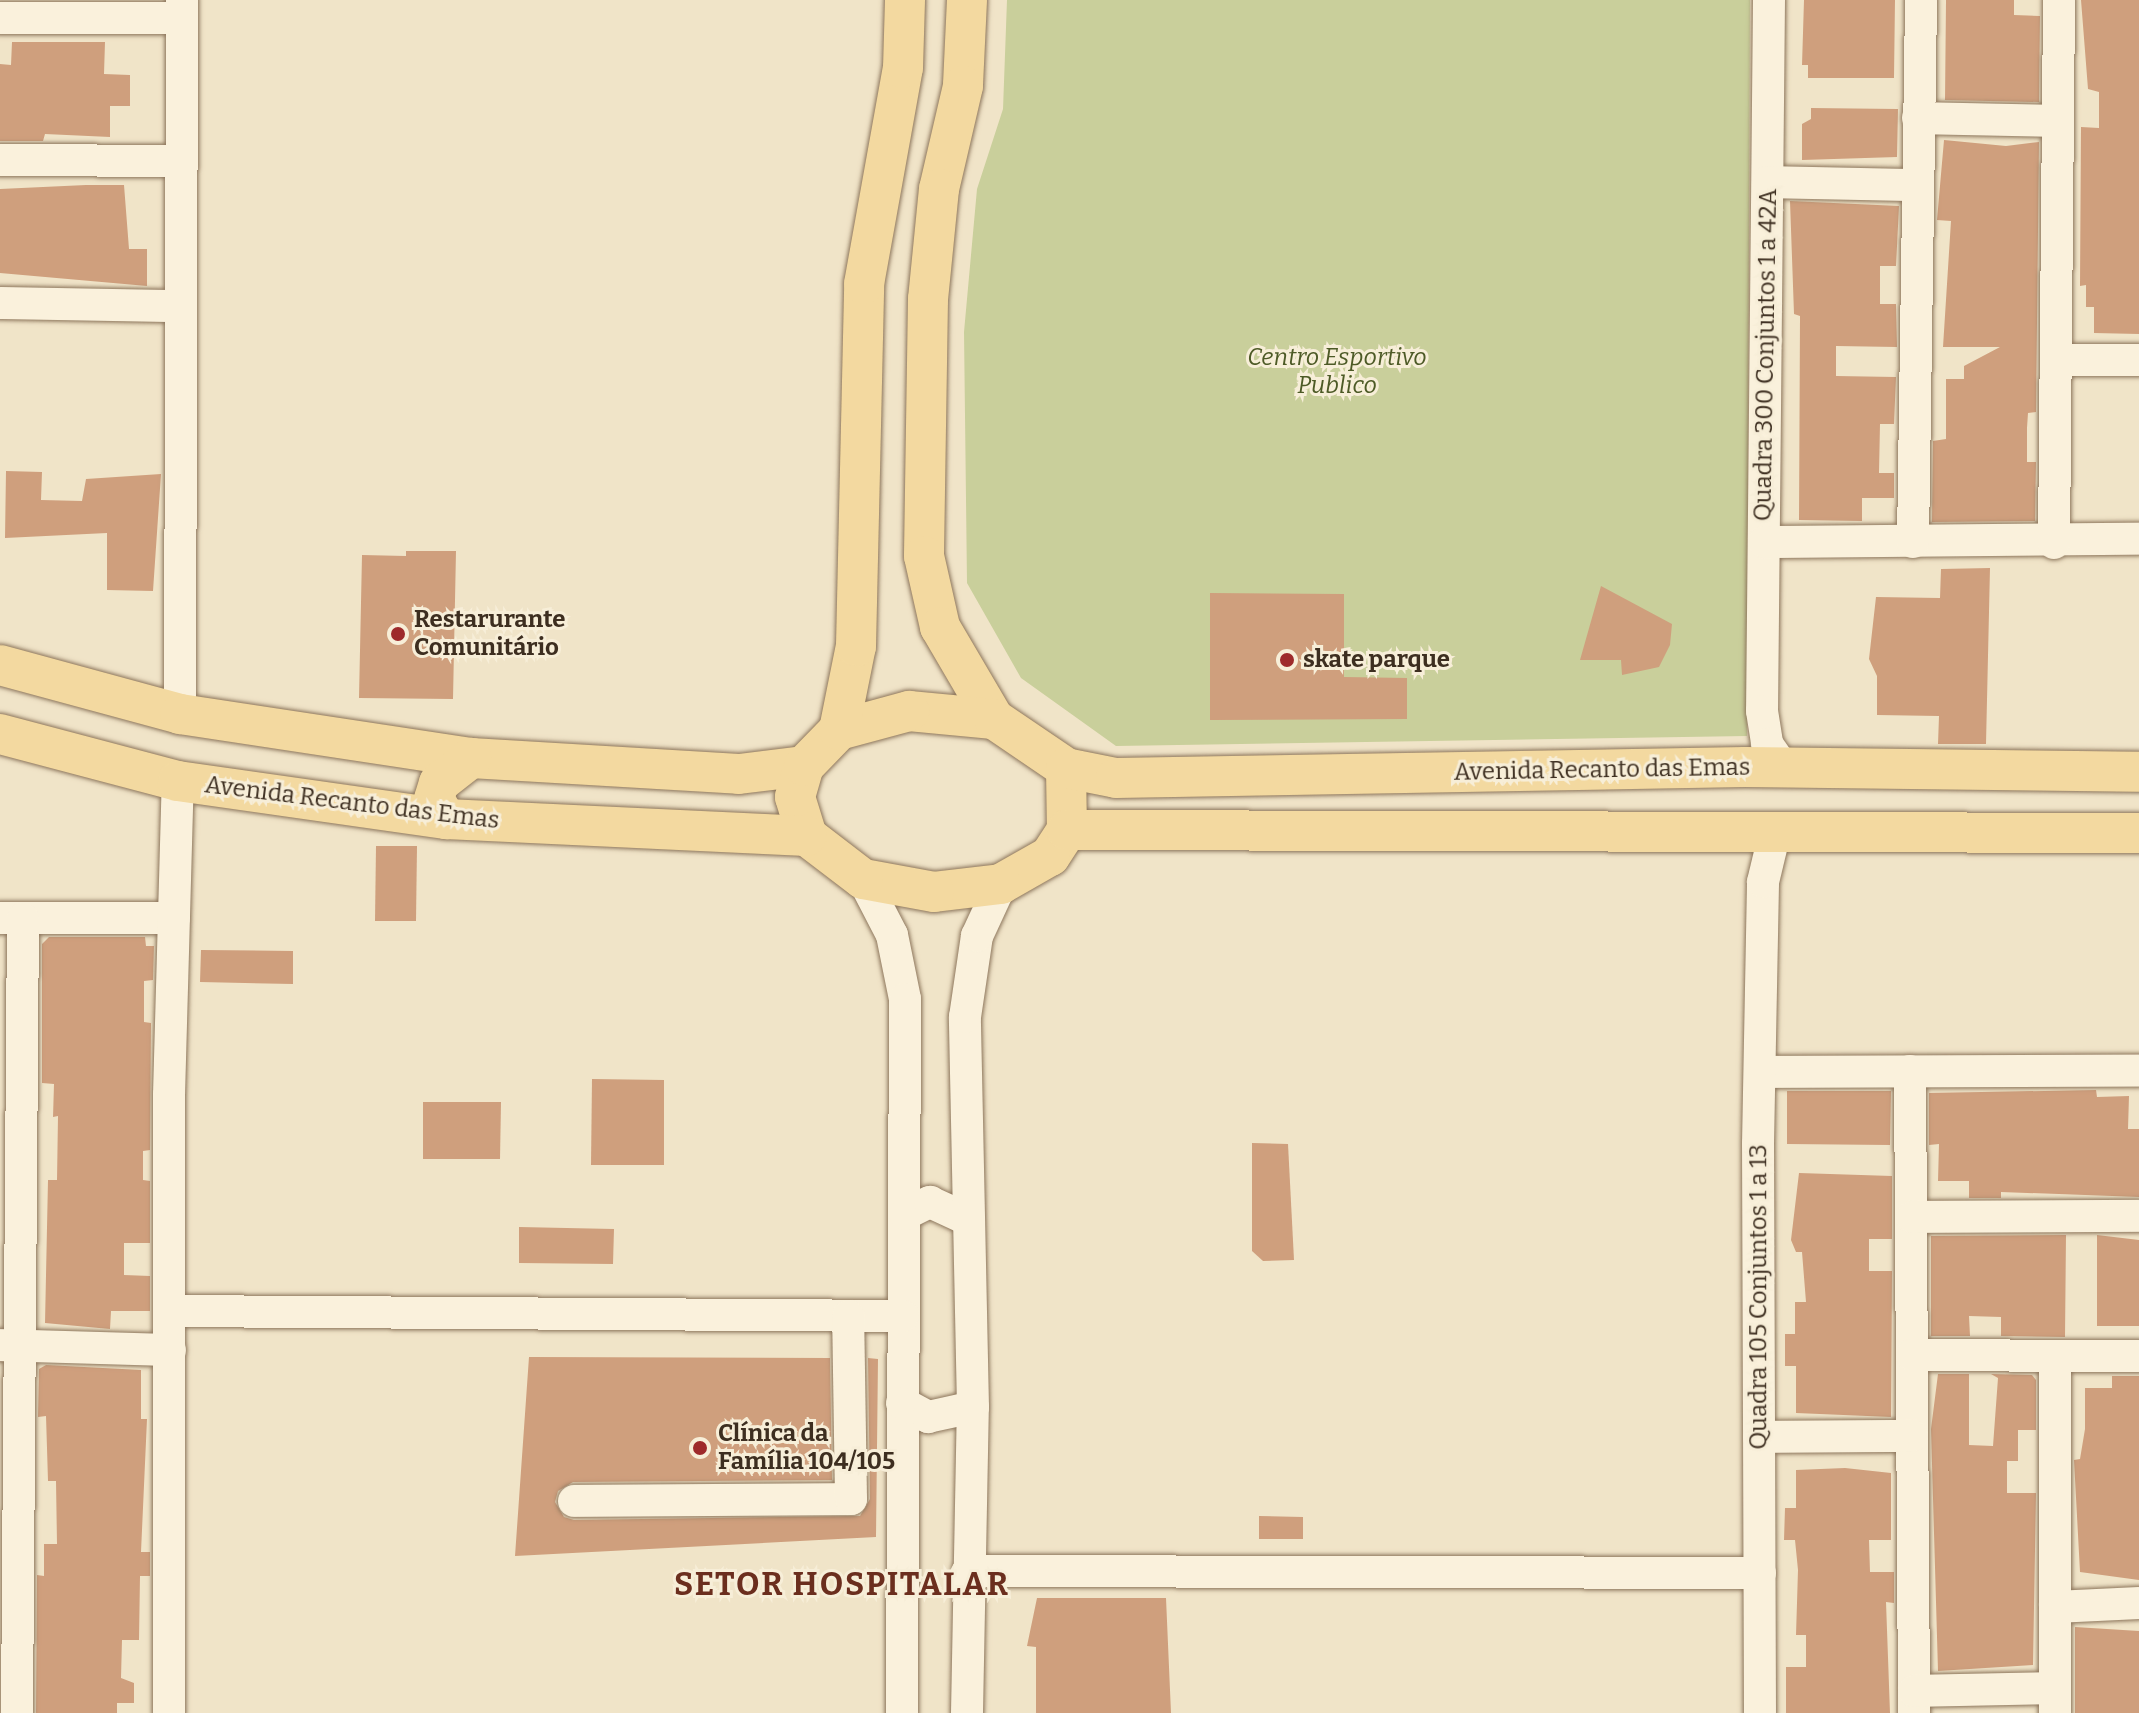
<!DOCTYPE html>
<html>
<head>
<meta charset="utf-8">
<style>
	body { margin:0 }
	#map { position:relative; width:2139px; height:1713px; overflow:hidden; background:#f0e4c8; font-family:Bitter,serif }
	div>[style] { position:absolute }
	.green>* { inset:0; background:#c9cf9b }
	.building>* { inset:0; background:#cf9f7d }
	.roads { filter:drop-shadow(0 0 2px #8d765c) drop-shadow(0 0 2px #8d765c) }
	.minor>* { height:32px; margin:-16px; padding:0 16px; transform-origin:16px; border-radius:16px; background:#faf1dc }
	.major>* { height:40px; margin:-20px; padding:0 20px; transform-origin:20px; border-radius:20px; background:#f3d9a0 }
	.dots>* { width:22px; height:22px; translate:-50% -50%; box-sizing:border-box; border:4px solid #f7eed8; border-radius:50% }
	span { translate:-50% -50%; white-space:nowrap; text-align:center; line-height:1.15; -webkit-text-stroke:6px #f7eed8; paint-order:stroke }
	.street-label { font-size:24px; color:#3d2e20 }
	.park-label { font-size:24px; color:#4d5a26; font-style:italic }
	.poi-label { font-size:24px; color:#3d2e20; font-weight:700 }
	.left { translate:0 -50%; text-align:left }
	.district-label { font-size:32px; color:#6b2e1e; font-weight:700; letter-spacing:2px }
</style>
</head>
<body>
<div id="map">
	<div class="green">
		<i style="clip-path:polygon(1007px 0,1750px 0,1747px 736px,1116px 746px,1021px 678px,967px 583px,964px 332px,977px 189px,1003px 109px)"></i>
	</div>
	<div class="building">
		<i style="clip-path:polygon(1804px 0,1895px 0,1894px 78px,1808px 78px,1808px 65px,1802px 65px)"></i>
		<i style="clip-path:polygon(1946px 0,2014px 0,2014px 15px,2040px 16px,2039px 102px,1945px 100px)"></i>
		<i style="clip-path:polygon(2081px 0,2139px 0,2139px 334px,2094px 333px,2094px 307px,2086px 307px,2086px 285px,2080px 286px,2081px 127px,2099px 128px,2099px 92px,2088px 89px)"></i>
		<i style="clip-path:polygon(12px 42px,105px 42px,104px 74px,130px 75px,130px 106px,110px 106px,110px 137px,45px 134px,43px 141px,0 141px,0 64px,11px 65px)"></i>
		<i style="clip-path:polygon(1811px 108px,1898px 109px,1897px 157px,1802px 160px,1802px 124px,1811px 119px)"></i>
		<i style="clip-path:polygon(1944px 140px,2006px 146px,2039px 142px,2036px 412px,2028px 413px,2027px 428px,2027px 462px,2036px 462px,2035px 521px,1932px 522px,1933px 441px,1946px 439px,1946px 379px,1964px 379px,1964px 366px,2000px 347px,1943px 347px,1951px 221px,1937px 220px)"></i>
		<i style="clip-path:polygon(86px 185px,124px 185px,129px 249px,147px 249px,147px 286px,0 273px,0 189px)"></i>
		<i style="clip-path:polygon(1790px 201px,1899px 206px,1896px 266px,1880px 266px,1880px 304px,1896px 304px,1897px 347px,1836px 346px,1836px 376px,1896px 377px,1894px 424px,1880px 424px,1879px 473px,1894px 473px,1894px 498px,1862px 498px,1862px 521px,1799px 520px,1800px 316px,1794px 314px)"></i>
		<i style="clip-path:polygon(6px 471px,42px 472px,41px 500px,82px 501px,86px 479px,161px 474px,153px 591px,107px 590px,107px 533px,5px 538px)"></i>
		<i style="clip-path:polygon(406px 551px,456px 551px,453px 699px,359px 698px,362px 555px,406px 556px)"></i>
		<i style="clip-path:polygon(1990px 568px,1986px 744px,1938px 744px,1939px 716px,1877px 715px,1877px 676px,1869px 659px,1876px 597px,1940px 598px,1941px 569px)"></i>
		<i style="clip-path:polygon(1601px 586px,1672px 624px,1670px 645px,1659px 667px,1622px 675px,1621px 660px,1580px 660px)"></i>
		<i style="clip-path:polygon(1210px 593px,1344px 594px,1344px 677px,1407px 678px,1407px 719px,1210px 720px)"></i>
		<i style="clip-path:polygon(376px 846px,417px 846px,416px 921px,375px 921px)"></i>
		<i style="clip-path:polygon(49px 937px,145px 937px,146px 946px,154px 946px,153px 980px,144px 981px,144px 1022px,151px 1023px,150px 1150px,143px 1151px,143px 1180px,150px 1181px,150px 1243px,124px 1243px,124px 1275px,150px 1276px,150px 1311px,111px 1311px,110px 1329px,45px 1323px,48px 1180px,57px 1180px,58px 1116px,53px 1117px,54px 1084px,42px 1083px,42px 944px)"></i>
		<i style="clip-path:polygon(201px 950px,293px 951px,293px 984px,200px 982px)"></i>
		<i style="clip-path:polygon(592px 1079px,664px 1080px,664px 1165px,591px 1165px)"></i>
		<i style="clip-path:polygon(2096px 1090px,2097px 1097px,2129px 1096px,2128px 1129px,2139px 1129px,2139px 1197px,2001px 1192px,2001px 1198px,1969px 1198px,1969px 1181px,1938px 1181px,1939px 1144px,1929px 1145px,1929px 1093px)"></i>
		<i style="clip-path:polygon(1787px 1091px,1891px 1091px,1890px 1145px,1787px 1144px)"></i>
		<i style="clip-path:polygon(423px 1102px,501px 1102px,500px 1159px,423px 1159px)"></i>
		<i style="clip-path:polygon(1252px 1143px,1288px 1144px,1294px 1260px,1263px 1261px,1252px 1251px)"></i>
		<i style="clip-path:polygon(1799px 1173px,1892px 1176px,1892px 1239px,1869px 1239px,1869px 1271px,1892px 1271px,1891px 1417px,1796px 1413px,1796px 1366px,1785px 1366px,1785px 1334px,1795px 1334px,1795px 1302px,1806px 1302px,1802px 1252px,1796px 1252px,1791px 1240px)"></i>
		<i style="clip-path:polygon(519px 1227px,614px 1229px,613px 1264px,519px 1263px)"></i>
		<i style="clip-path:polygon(2066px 1235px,2065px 1337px,2001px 1336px,2001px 1317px,1969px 1316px,1970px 1336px,1931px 1336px,1931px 1236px)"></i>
		<i style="clip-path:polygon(2097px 1235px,2139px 1240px,2139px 1326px,2097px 1326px)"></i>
		<i style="clip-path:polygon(529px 1357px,830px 1358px,832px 1480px,573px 1482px,558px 1491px,555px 1502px,564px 1517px,574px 1520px,860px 1516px,870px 1499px,868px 1358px,878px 1359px,876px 1537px,515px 1556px)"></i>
		<i style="clip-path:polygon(46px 1365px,141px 1370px,141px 1419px,147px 1419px,141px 1552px,150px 1552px,150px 1576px,140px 1576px,139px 1640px,122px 1640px,121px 1678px,134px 1683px,134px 1703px,117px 1703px,117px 1713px,36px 1713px,37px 1575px,44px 1576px,44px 1544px,57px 1544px,56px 1481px,48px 1481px,46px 1416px,38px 1417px,39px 1369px)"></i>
		<i style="clip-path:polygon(1938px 1374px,1969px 1374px,1969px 1445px,1993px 1446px,1998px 1378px,1991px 1374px,2032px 1375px,2036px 1380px,2036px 1430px,2018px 1430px,2018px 1461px,2007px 1461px,2007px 1493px,2036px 1493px,2033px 1665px,1938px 1671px,1931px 1429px)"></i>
		<i style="clip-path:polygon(2112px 1376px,2139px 1376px,2139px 1580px,2080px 1572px,2074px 1460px,2080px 1459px,2085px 1429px,2085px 1388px,2112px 1388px)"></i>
		<i style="clip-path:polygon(1845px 1468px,1891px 1473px,1891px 1540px,1869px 1540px,1870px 1572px,1894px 1572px,1894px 1603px,1886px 1602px,1890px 1713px,1786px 1713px,1786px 1667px,1806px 1667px,1806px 1635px,1796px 1635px,1798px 1570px,1795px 1540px,1784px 1540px,1785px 1508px,1796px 1508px,1796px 1470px)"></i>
		<i style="clip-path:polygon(1259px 1516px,1303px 1517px,1303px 1539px,1259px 1539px)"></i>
		<i style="clip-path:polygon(1037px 1598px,1166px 1598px,1171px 1713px,1036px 1713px,1036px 1647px,1027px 1646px)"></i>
		<i style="clip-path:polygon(2075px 1627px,2139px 1631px,2139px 1713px,2075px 1713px)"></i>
	</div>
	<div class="roads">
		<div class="minor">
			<i style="left:1769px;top:0;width:711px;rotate:90.56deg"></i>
			<i style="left:1762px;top:711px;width:33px;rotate:81deg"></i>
			<i style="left:1767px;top:744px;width:29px;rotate:55deg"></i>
			<i style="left:0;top:18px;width:182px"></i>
			<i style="left:1918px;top:118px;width:139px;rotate:1.2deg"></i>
			<i style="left:0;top:160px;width:182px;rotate:0.3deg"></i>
			<i style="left:1768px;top:182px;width:149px;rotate:1.2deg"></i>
			<i style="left:0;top:303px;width:180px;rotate:1deg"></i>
			<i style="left:2060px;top:360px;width:79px"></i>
			<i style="left:1764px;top:542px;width:375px;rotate:-0.5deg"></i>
			<i style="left:1913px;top:542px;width:542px;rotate:-89.15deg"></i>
			<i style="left:2054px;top:543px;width:543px;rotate:-89.47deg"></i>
			<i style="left:180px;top:714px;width:714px;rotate:-89.84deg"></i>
			<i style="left:863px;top:879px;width:63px;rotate:62.6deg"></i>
			<i style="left:892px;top:935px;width:65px;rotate:78.5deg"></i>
			<i style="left:905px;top:999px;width:714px;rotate:90.24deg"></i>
			<i style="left:0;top:918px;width:174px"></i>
			<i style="left:1910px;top:1071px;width:642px;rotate:89.64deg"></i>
			<i style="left:1760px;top:1072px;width:379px;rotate:-0.2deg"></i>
			<i style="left:905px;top:1214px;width:28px;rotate:-26deg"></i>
			<i style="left:930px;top:1202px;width:41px;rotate:24.7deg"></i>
			<i style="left:1912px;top:1217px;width:227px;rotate:-0.3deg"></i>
			<i style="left:170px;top:1311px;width:733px;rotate:0.39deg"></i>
			<i style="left:0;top:1345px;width:170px;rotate:1.7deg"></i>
			<i style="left:1912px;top:1355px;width:227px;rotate:0.3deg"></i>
			<i style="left:902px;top:1403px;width:30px;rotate:28deg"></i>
			<i style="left:928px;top:1417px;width:46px;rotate:-12.5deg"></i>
			<i style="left:1759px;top:1437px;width:153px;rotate:-0.4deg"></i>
			<i style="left:574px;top:1501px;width:277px;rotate:-0.4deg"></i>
			<i style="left:851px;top:1499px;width:183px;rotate:-90.9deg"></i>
			<i style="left:968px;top:1571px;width:792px;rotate:0.14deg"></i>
			<i style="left:2055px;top:1607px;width:84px;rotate:-2.7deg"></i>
			<i style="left:1914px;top:1691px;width:140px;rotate:-1.2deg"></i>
			<i style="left:17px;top:1713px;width:794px;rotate:-89.57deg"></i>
			<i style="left:169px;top:1713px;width:618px;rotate:-90deg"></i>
			<i style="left:169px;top:1095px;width:314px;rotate:-88.4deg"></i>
			<i style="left:967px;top:1713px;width:306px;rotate:-88.9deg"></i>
			<i style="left:973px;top:1407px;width:390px;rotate:-91.2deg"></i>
			<i style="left:965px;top:1017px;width:82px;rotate:-81.6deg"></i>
			<i style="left:977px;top:936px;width:57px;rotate:-65.2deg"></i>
			<i style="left:1760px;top:1713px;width:569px;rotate:-90.2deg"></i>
			<i style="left:1758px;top:1144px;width:262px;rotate:-88.9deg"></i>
			<i style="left:1763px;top:882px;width:51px;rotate:-76.5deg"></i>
			<i style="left:2055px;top:1713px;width:356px;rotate:-90deg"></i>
		</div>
		<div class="major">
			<i style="left:967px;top:0;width:86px;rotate:92.7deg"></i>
			<i style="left:963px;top:86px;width:106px;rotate:103.1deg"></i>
			<i style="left:939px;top:189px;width:111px;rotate:95.7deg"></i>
			<i style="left:928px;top:299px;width:257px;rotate:90.9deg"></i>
			<i style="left:924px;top:556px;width:73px;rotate:77.3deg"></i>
			<i style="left:940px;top:627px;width:107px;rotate:59.6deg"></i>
			<i style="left:0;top:665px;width:187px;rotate:15.2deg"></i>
			<i style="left:180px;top:714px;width:294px;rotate:8.6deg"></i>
			<i style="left:471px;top:758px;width:268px;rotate:3.4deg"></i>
			<i style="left:739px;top:774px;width:65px;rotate:-7deg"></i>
			<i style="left:909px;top:711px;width:85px;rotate:5.4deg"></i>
			<i style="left:994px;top:719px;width:87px;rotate:34.2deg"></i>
			<i style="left:1066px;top:768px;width:62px;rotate:89.1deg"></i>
			<i style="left:1067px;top:830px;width:31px;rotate:123deg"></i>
			<i style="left:1050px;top:856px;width:56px;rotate:150.3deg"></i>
			<i style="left:1001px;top:884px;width:67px;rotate:173.2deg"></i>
			<i style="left:934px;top:892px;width:72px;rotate:-169.6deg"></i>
			<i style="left:863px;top:879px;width:71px;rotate:-142.5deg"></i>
			<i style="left:807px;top:836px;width:41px;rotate:-107.1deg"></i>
			<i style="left:795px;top:797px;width:32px;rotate:-74deg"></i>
			<i style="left:804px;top:766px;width:50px;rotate:-45.8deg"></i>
			<i style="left:839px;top:730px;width:73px;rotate:-15.2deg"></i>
			<i style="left:839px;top:730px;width:86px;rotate:-78.6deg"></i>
			<i style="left:856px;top:646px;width:362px;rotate:-88.7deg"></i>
			<i style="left:864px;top:284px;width:219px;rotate:-79.8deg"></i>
			<i style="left:903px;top:68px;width:68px;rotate:-88.3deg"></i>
			<i style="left:0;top:734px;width:184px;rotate:14.8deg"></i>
			<i style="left:178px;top:781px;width:271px;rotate:8.1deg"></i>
			<i style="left:446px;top:819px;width:361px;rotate:2.7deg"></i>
			<i style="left:1066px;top:768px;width:51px;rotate:11.3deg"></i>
			<i style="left:1116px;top:778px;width:629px;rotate:-1deg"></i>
			<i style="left:1745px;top:767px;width:394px;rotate:0.7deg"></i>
			<i style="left:446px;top:819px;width:23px;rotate:-121deg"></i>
			<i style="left:434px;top:799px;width:17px;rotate:-73deg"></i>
			<i style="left:439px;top:783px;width:41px;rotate:-38deg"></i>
			<i style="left:1067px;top:830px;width:1072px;rotate:0.16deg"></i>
		</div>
	</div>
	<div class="dots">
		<i style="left:398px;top:634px;background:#9e2a2b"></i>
		<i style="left:1287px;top:660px;background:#9e2a2b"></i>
		<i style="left:700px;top:1448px;background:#9e2a2b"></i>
	</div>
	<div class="street-label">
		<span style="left:1766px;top:355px;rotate:-89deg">Quadra 300 Conjuntos 1 a 42A</span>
		<span style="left:1602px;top:770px;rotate:-1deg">Avenida Recanto das Emas</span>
		<span style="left:352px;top:803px;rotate:7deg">Avenida Recanto das Emas</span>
		<span style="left:1759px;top:1297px;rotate:-90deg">Quadra 105 Conjuntos 1 a 13</span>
	</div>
	<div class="park-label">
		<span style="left:1337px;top:372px">Centro Esportivo<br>Publico</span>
	</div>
	<div class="poi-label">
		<span class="left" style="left:414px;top:634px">Restarurante<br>Comunitário</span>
		<span class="left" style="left:1303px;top:660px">skate parque</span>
		<span class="left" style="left:718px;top:1448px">Clínica da<br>Família 104/105</span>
	</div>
	<div class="district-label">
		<span style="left:842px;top:1584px">SETOR HOSPITALAR</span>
	</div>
</div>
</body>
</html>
